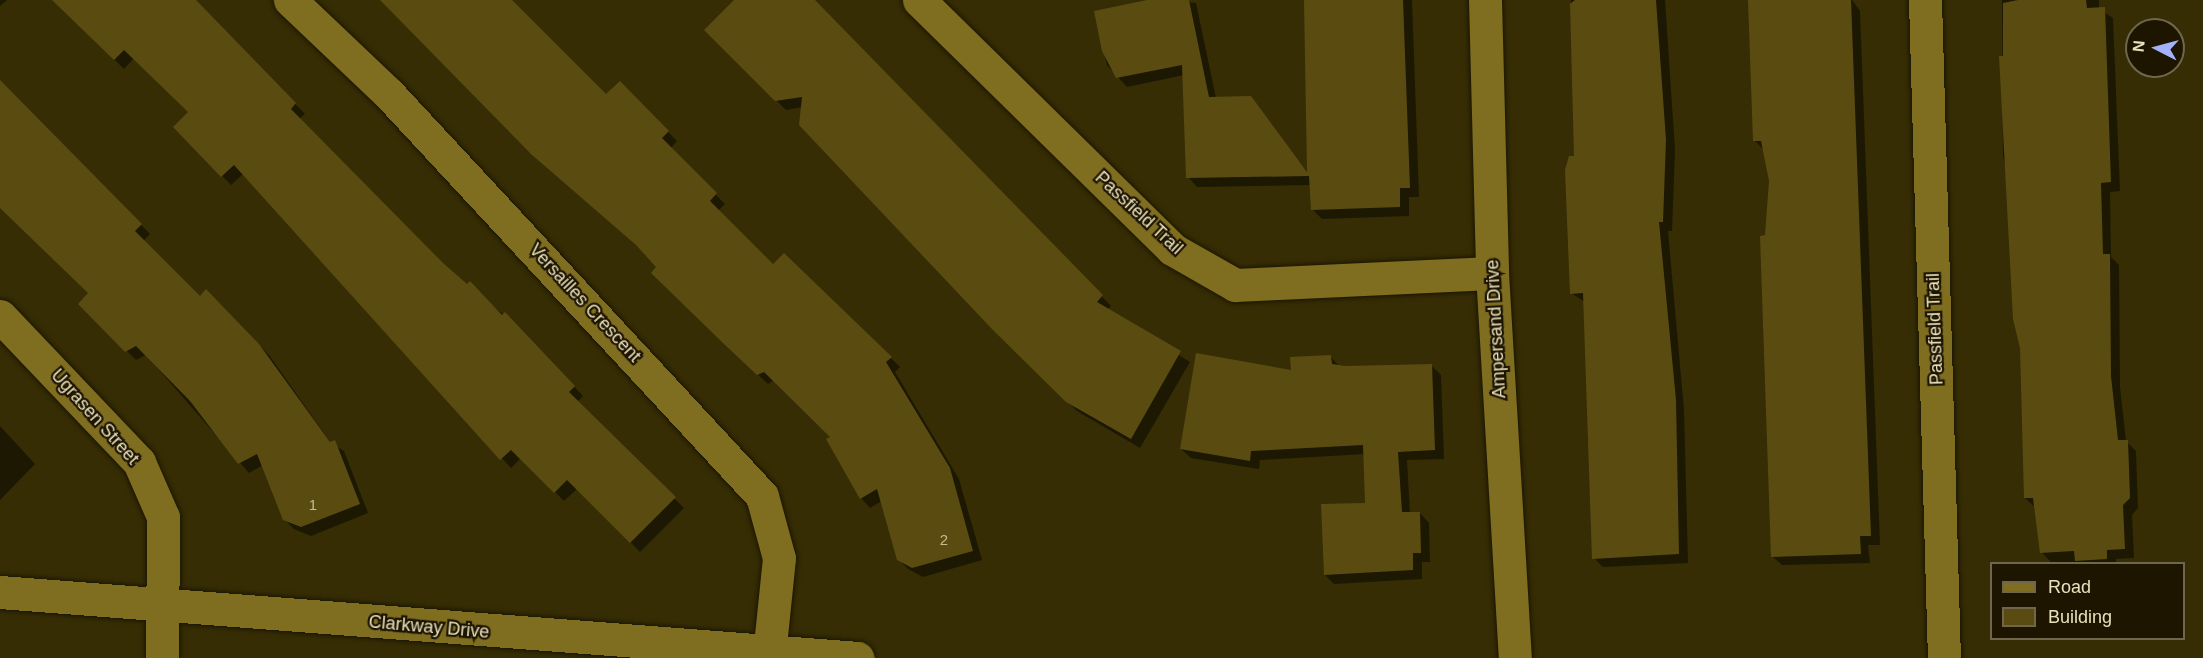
<!DOCTYPE html>
<html>
<head>
<meta charset="utf-8">
<style>
	body { margin:0 }
	#map { position:relative; width:2203px; height:658px; overflow:hidden; background:#362d04; font-family:Arial,sans-serif }
	div>[style] { position:absolute }
	.shadow>* { inset:0; background:#0007 }
	.building>* { inset:0; background:#5a4c11 }
	.roads { filter:drop-shadow(0 0 2px #1b1601) drop-shadow(0 0 2px #1b1601) }
	.minor>* { height:33px; margin:-16.5px; padding:0 16.5px; transform-origin:16.5px; border-radius:16.5px; background:#7f6d20 }
	.tertiary>* { height:33px; margin:-16.5px; padding:0 16.5px; transform-origin:16.5px; border-radius:16.5px; background:#7f6d20 }
	span { translate:-50% -50%; white-space:nowrap; text-align:center; line-height:1.15; -webkit-text-stroke:4.5px #1d1500; paint-order:stroke }
	.number-label { font-size:15px; color:#c5bb91 }
	.number-label span { -webkit-text-stroke-width:0 }
	.street-label { font-size:18px; color:#e9e0bc }
	.legend { position:absolute; left:1990px; top:562px; width:195px; height:78px; box-sizing:border-box; background:#1d1500; border:2px solid #6f664b; margin:0; padding:8px 10px; list-style:none; font-size:18px; color:#e9e0bc }
	.legend li { display:flex; align-items:center; gap:12px; height:30px }
	.legend b { width:30px; border:2px solid #6f664b }
	.north { position:absolute; left:2125px; top:18px; width:60px; height:60px; box-sizing:border-box; background:#1d1500; border:2px solid #6f664b; border-radius:50%; rotate:276deg; font-size:16px; font-weight:700; line-height:24px; text-align:center; color:#e9e0bc }
	.north::after { content:''; display:block; margin:auto; width:21px; height:27px; background:#a4b2fc; clip-path:polygon(50% 0,100% 100%,50% 72%,0 100%) }
</style>
</head>
<body>
<div id="map">
	<div class="shadow">
		<i style="clip-path:polygon(0 0,7px 0,0 6px)"></i>
		<i style="clip-path:polygon(80px 0,193px 0,305px 114px,299px 119px,443px 266px,515px 324px,583px 396px,577px 402px,684px 508px,640px 552px,578px 488px,564px 501px,521px 458px,511px 468px,244px 173px,231px 185px,175px 127px,190px 113px,134px 58px,124px 69px,67px 13px)"></i>
		<i style="clip-path:polygon(382px 0,510px 0,606px 96px,620px 83px,677px 141px,670px 149px,725px 204px,718px 211px,773px 266px,784px 255px,900px 367px,895px 372px,959px 479px,982px 560px,923px 577px,908px 569px,898px 559px,882px 501px,870px 508px,861px 498px,832px 437px,774px 380px,768px 384px,735px 353px,643px 251px)"></i>
		<i style="clip-path:polygon(736px 0,810px 0,1111px 306px,1107px 310px,1190px 362px,1140px 448px,1077px 411px,996px 331px,803px 107px,786px 110px,706px 30px)"></i>
		<i style="clip-path:polygon(1155px 0,1196px 3px,1216px 98px,1250px 98px,1308px 173px,1305px 0,1412px 0,1419px 197px,1409px 197px,1409px 216px,1322px 219px,1312px 209px,1311px 185px,1197px 187px,1188px 177px,1184px 75px,1127px 87px,1107px 65px,1095px 12px)"></i>
		<i style="clip-path:polygon(1571px 0,1665px 0,1675px 150px,1672px 231px,1668px 231px,1684px 410px,1688px 563px,1603px 567px,1594px 558px,1585px 302px,1571px 293px,1576px 157px)"></i>
		<i style="clip-path:polygon(1749px 0,1852px 0,1860px 11px,1880px 545px,1868px 545px,1870px 563px,1782px 565px,1772px 556px,1770px 181px,1764px 150px,1755px 141px)"></i>
		<i style="clip-path:polygon(2002px 0,2099px 0,2099px 9px,2113px 18px,2120px 191px,2110px 192px,2111px 257px,2119px 265px,2120px 387px,2126px 441px,2136px 451px,2138px 508px,2132px 515px,2134px 558px,2116px 559px,2116px 564px,2051px 562px,2042px 553px,2035px 507px,2025px 498px,2022px 348px,2009px 176px,2003px 157px)"></i>
		<i style="clip-path:polygon(0 81px,150px 234px,143px 241px,200px 298px,206px 292px,269px 355px,331px 443px,344px 451px,368px 513px,311px 536px,294px 529px,284px 519px,263px 465px,249px 473px,146px 355px,136px 360px,80px 304px,91px 293px,0 202px)"></i>
		<i style="clip-path:polygon(1331px 357px,1340px 367px,1431px 365px,1441px 375px,1444px 459px,1407px 460px,1410px 513px,1420px 513px,1429px 523px,1430px 562px,1422px 562px,1422px 579px,1334px 584px,1325px 575px,1367px 504px,1365px 454px,1260px 460px,1259px 469px,1191px 458px,1181px 449px,1293px 371px)"></i>
		<i style="clip-path:polygon(0 426px,35px 464px,0 500px)"></i>
	</div>
	<div class="building">
		<i style="clip-path:polygon(52px 0,196px 0,296px 103px,291px 109px,443px 263px,467px 284px,470px 281px,502px 315px,505px 312px,575px 386px,569px 392px,676px 497px,630px 543px,567px 480px,554px 493px,511px 450px,500px 460px,234px 165px,221px 177px,173px 127px,188px 112px,124px 50px,114px 60px)"></i>
		<i style="clip-path:polygon(380px 0,512px 0,606px 94px,620px 81px,669px 131px,662px 138px,717px 193px,710px 201px,773px 264px,784px 253px,892px 357px,886px 362px,950px 468px,973px 551px,912px 568px,897px 560px,877px 489px,860px 499px,826px 439px,830px 437px,764px 372px,757px 375px,723px 343px,651px 273px,656px 267px,636px 245px,531px 154px)"></i>
		<i style="clip-path:polygon(734px 0,815px 0,1103px 295px,1097px 302px,1181px 351px,1131px 439px,1066px 402px,992px 329px,799px 125px,802px 97px,775px 101px,704px 30px)"></i>
		<i style="clip-path:polygon(1147px 0,1189px 0,1209px 97px,1251px 96px,1307px 172px,1304px 0,1403px 0,1410px 188px,1400px 188px,1400px 207px,1311px 210px,1309px 176px,1186px 178px,1182px 65px,1116px 78px,1102px 51px,1094px 11px)"></i>
		<i style="clip-path:polygon(1575px 0,1656px 0,1666px 140px,1663px 222px,1659px 222px,1676px 400px,1679px 554px,1592px 559px,1583px 293px,1570px 294px,1565px 170px,1569px 156px,1574px 156px,1570px 4px)"></i>
		<i style="clip-path:polygon(1748px 0,1851px 0,1871px 536px,1860px 536px,1861px 554px,1771px 557px,1760px 236px,1765px 235px,1769px 181px,1761px 141px,1753px 141px)"></i>
		<i style="clip-path:polygon(2018px 0,2086px 0,2087px 8px,2105px 7px,2111px 182px,2101px 183px,2103px 254px,2110px 254px,2111px 376px,2118px 440px,2128px 440px,2130px 498px,2123px 505px,2125px 549px,2107px 550px,2107px 559px,2075px 561px,2074px 551px,2040px 553px,2033px 498px,2024px 498px,2020px 348px,2013px 319px,1999px 56px,2003px 56px,2003px 3px)"></i>
		<i style="clip-path:polygon(0 80px,142px 224px,135px 231px,200px 296px,206px 289px,259px 344px,330px 442px,335px 440px,360px 504px,301px 527px,283px 520px,257px 454px,238px 464px,190px 401px,136px 346px,125px 352px,78px 304px,88px 293px,0 208px)"></i>
		<i style="clip-path:polygon(1196px 353px,1291px 370px,1290px 357px,1331px 355px,1332px 364px,1345px 366px,1432px 364px,1435px 450px,1398px 452px,1402px 512px,1420px 512px,1421px 553px,1413px 553px,1413px 570px,1324px 575px,1321px 504px,1365px 503px,1363px 445px,1251px 451px,1250px 461px,1180px 449px)"></i>
	</div>
	<div class="roads">
		<div class="minor">
			<i style="left:290px;top:0;width:137px;rotate:43.5deg"></i>
			<i style="left:389px;top:94px;width:548px;rotate:47.14deg"></i>
			<i style="left:762px;top:496px;width:64px;rotate:74.7deg"></i>
			<i style="left:779px;top:558px;width:97px;rotate:95.9deg"></i>
			<i style="left:919px;top:0;width:355px;rotate:44.5deg"></i>
			<i style="left:1172px;top:249px;width:73px;rotate:29.7deg"></i>
			<i style="left:1235px;top:285px;width:257px;rotate:-2.7deg"></i>
			<i style="left:1485px;top:0;width:273px;rotate:88.5deg"></i>
			<i style="left:1492px;top:273px;width:386px;rotate:86.6deg"></i>
			<i style="left:1925px;top:0;width:658px;rotate:88.35deg"></i>
			<i style="left:0;top:316px;width:202px;rotate:46.4deg"></i>
			<i style="left:139px;top:462px;width:60px;rotate:66.4deg"></i>
			<i style="left:163px;top:517px;width:141px;rotate:90.4deg"></i>
		</div>
		<div class="tertiary">
			<i style="left:0;top:592px;width:860px;rotate:4.4deg"></i>
		</div>
	</div>
	<div class="number-label">
		<span style="left:313px;top:505px">1</span>
		<span style="left:944px;top:540px">2</span>
	</div>
	<div class="street-label">
		<span style="left:1139px;top:213px;rotate:43deg">Passfield Trail</span>
		<span style="left:585px;top:303px;rotate:47deg">Versailles Crescent</span>
		<span style="left:1496px;top:329px;rotate:-93deg">Ampersand Drive</span>
		<span style="left:1935px;top:329px;rotate:-92deg">Passfield Trail</span>
		<span style="left:95px;top:417px;rotate:48deg">Ugrasen Street</span>
		<span style="left:429px;top:627px;rotate:5deg">Clarkway Drive</span>
	</div>
	<ul class="legend">
	<li><b style="height:8px;background:#7f6d20"></b>Road</li>
	<li><b style="height:16px;background:#5a4c11"></b>Building</li>
	</ul>
	<div class="north">N</div>
</div>
</body>
</html>
